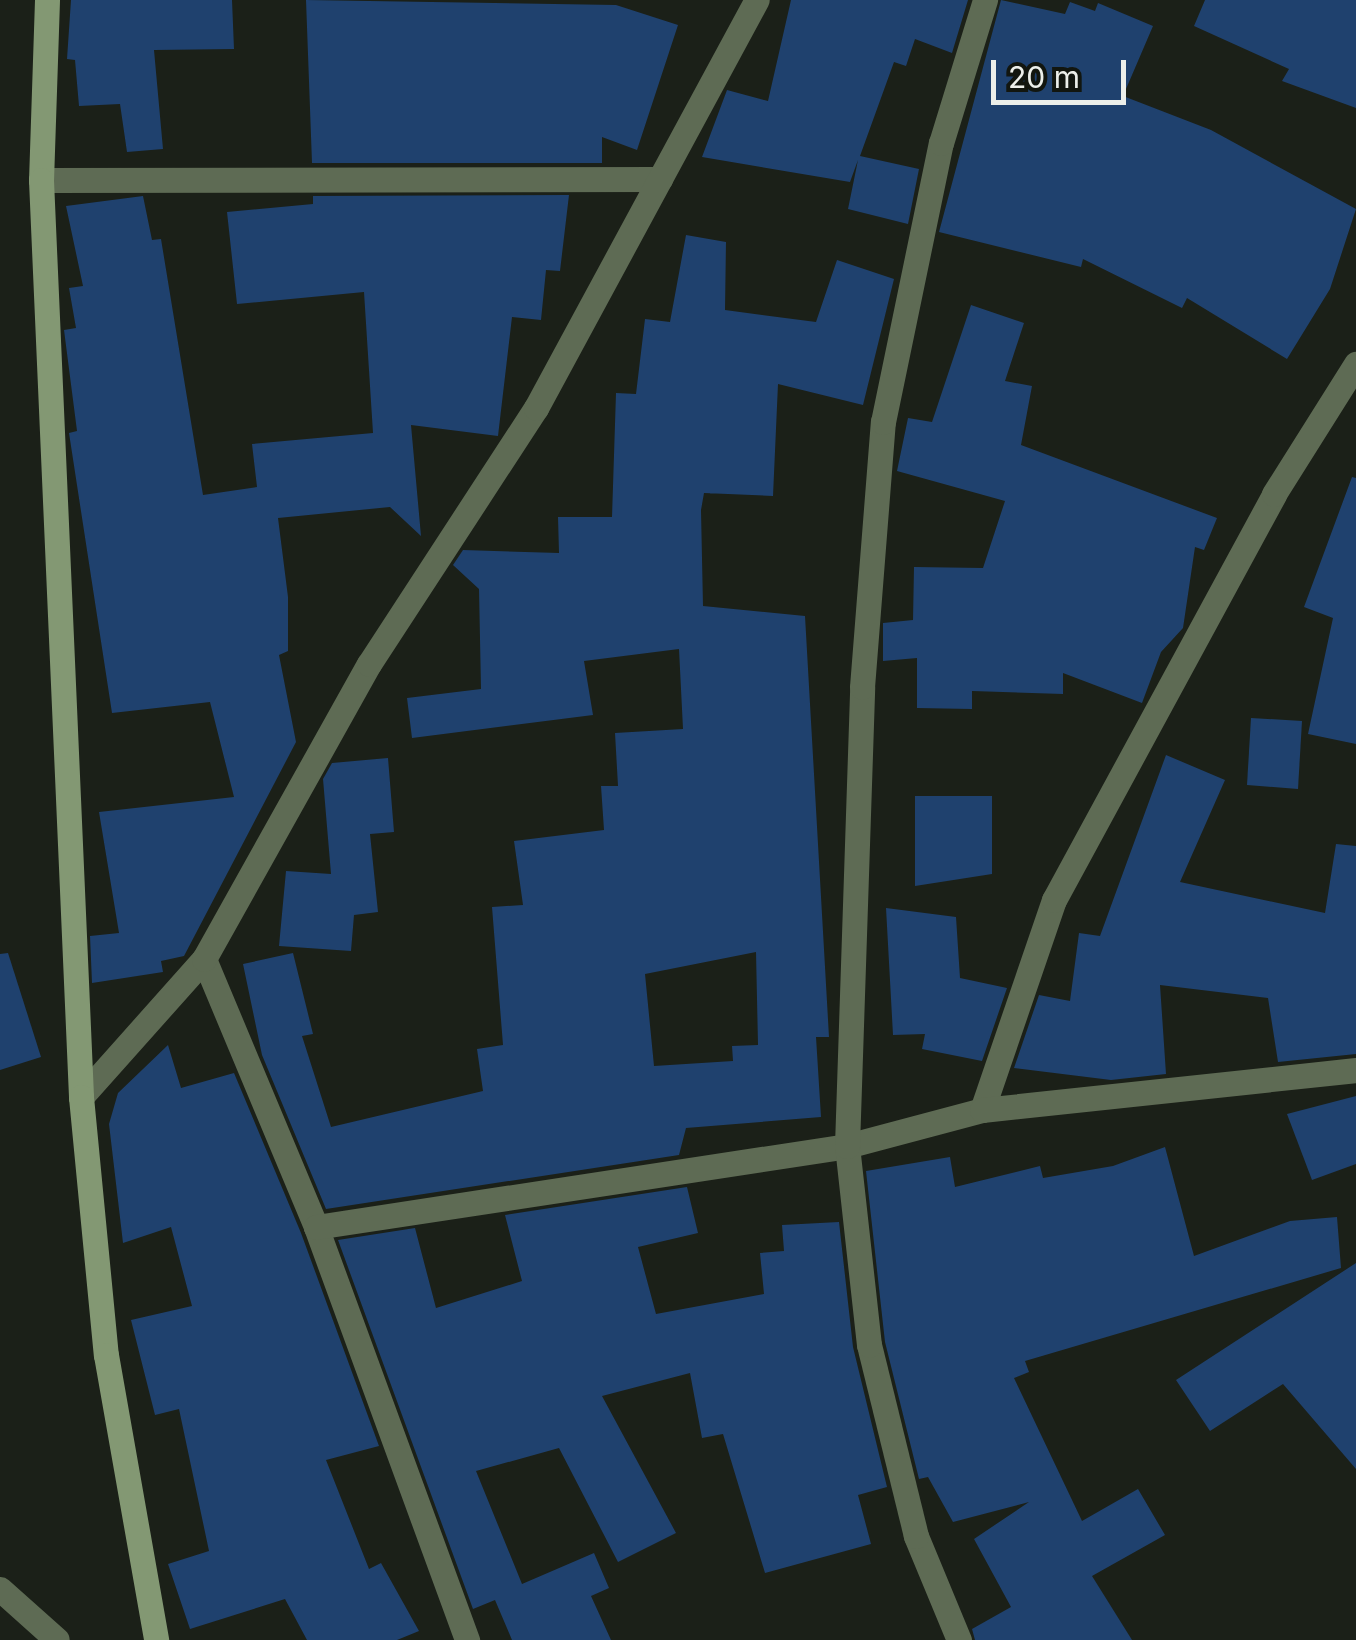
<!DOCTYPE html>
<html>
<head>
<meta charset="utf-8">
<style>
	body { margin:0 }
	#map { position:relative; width:1356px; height:1640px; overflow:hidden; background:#1b2018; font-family:Inter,sans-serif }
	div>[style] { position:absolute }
	.building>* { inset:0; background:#1f416e }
	.street>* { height:25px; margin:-12.5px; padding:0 12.5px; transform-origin:12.5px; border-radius:12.5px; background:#5e6b54 }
	.secondary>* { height:25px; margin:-12.5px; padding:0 12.5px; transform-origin:12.5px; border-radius:12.5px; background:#839873 }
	span { translate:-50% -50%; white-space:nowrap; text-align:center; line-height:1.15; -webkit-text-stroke:10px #12160f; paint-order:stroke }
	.scale { position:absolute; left:991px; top:60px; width:135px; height:45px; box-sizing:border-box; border:5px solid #ecefea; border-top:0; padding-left:12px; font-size:30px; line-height:35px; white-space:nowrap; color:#ecefea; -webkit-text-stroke:8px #12160f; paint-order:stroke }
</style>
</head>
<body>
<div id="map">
	<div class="building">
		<i style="clip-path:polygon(71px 0,232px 0,234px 49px,154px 50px,163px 149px,127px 152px,120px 104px,79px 106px,75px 60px,67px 59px)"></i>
		<i style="clip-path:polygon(306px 0,616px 5px,678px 25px,637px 150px,602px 137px,602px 163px,312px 163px)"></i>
		<i style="clip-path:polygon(791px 0,968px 0,952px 53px,915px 39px,906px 66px,894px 62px,860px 156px,919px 169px,908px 224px,848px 209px,858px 160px,850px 182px,702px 157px,727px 90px,768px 101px)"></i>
		<i style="clip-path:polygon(1001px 0,1065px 14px,1070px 2px,1095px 11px,1098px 3px,1153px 26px,1123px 96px,1211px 130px,1356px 209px,1330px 289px,1287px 359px,1187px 298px,1182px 308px,1083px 259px,1081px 267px,939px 232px)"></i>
		<i style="clip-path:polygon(1205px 0,1356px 0,1356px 108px,1282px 81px,1289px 69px,1194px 26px)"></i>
		<i style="clip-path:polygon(569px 195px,560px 271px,546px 270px,541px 320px,512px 317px,498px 436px,411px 425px,421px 536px,390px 507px,278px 518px,288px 597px,288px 651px,279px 655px,296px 742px,184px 956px,161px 961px,163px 972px,92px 983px,90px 936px,119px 933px,99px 812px,234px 797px,210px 702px,112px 713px,69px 433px,77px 431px,64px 330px,76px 328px,69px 288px,83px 286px,66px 206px,143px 196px,152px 240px,161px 239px,203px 495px,257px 487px,252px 444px,373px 433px,364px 292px,237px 304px,227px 212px,313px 204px,313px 196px)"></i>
		<i style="clip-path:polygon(evenodd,686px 235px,726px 242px,725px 310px,816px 322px,837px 260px,894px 279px,863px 405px,778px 384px,773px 496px,704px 493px,701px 510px,703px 606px,805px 616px,829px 1037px,816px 1037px,821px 1117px,686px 1128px,679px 1155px,326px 1209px,262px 1055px,243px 964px,293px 953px,313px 1034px,302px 1036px,331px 1127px,483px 1091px,477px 1049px,503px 1045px,492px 907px,523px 905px,514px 841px,604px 830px,601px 786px,618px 786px,615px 733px,683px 729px,679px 649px,584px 661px,593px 715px,412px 738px,407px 698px,481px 689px,479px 589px,453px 565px,463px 550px,559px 553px,558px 517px,612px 517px,616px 393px,636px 394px,645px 319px,670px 322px,686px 235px,756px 952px,758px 1045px,732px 1046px,733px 1061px,654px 1066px,645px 974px,756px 952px)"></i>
		<i style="clip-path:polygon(971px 305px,1024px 323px,1005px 381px,1032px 386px,1021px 445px,1217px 518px,1204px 550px,1195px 547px,1183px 628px,1161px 652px,1142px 703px,1063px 673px,1063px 694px,972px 691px,972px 709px,917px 708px,917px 658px,883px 661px,883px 623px,913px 620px,914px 567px,983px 568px,1005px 501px,897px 471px,908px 418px,932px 422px)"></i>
		<i style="clip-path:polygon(1352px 477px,1356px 478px,1356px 744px,1308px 734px,1333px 618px,1304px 607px)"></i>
		<i style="clip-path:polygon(1251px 718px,1302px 721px,1298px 789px,1247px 785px)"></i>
		<i style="clip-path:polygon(1166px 755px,1225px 780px,1180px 882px,1325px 913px,1336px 844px,1356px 846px,1356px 1054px,1278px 1062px,1268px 998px,1160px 985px,1166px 1074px,1111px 1080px,1014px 1068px,1039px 995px,1070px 1001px,1079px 933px,1100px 936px)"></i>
		<i style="clip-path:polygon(388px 758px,394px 832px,370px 834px,378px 912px,354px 915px,351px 951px,279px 946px,286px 871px,331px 874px,323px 779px,332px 763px)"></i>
		<i style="clip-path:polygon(915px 796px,992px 796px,992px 874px,915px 886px)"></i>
		<i style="clip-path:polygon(886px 908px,956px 917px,960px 978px,1007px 988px,982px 1061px,922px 1049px,925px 1034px,893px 1035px)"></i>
		<i style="clip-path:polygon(8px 953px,41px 1057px,0 1070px,0 954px)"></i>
		<i style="clip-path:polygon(168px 1045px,181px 1088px,234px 1073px,301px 1233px,379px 1446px,326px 1460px,369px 1569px,381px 1563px,419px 1631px,397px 1640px,307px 1640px,285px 1599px,190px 1629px,168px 1564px,209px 1551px,179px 1409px,155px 1415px,131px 1320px,192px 1306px,171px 1227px,123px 1243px,109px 1124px,118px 1093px)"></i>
		<i style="clip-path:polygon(1356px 1096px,1356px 1164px,1312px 1180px,1287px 1114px)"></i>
		<i style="clip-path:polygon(1165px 1147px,1194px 1256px,1290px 1221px,1337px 1217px,1341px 1268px,1025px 1361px,1029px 1372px,1014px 1378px,1082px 1521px,1138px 1489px,1165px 1535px,1092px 1576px,1132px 1640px,975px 1640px,972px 1629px,1011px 1607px,974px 1539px,1029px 1502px,953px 1522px,928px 1477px,919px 1479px,885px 1342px,866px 1171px,950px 1157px,955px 1187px,1040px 1166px,1043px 1178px,1113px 1166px)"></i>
		<i style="clip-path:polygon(687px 1187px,698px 1233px,638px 1247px,656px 1314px,764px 1294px,760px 1253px,784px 1251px,782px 1225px,839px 1222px,853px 1347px,887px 1487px,858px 1495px,871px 1544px,765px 1573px,723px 1434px,702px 1438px,690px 1373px,602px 1396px,676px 1533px,618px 1562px,559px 1448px,476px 1471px,522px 1584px,594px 1553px,609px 1588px,591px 1596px,611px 1640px,512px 1640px,495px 1600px,473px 1609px,338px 1240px,415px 1228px,436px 1308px,522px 1281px,505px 1215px)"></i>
		<i style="clip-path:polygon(1356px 1263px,1356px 1469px,1283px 1384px,1210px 1431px,1176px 1380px)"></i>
	</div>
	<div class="street">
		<i style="left:41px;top:180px;width:619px;rotate:-0.09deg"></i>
		<i style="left:204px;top:959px;width:290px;rotate:67.3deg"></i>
		<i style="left:316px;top:1227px;width:440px;rotate:69.9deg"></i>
		<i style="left:81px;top:1097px;width:185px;rotate:-48.3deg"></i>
		<i style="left:204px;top:959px;width:338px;rotate:-60.8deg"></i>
		<i style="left:369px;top:664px;width:306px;rotate:-56.9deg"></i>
		<i style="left:536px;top:408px;width:464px;rotate:-61.6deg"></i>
		<i style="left:982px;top:1110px;width:222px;rotate:-71.1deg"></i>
		<i style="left:1054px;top:900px;width:462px;rotate:-61.5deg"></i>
		<i style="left:1274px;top:494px;width:154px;rotate:-57.8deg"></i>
		<i style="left:316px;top:1227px;width:537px;rotate:-8.67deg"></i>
		<i style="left:847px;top:1146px;width:140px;rotate:-14.9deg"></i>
		<i style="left:982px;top:1110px;width:376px;rotate:-6.1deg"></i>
		<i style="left:0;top:1589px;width:76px;rotate:41.8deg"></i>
		<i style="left:959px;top:1640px;width:113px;rotate:-112.5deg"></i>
		<i style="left:916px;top:1536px;width:197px;rotate:-103.8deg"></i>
		<i style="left:869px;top:1345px;width:200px;rotate:-96.3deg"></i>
		<i style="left:847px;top:1146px;width:459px;rotate:-88.1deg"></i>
		<i style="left:862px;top:687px;width:266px;rotate:-85.5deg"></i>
		<i style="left:883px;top:422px;width:285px;rotate:-78.3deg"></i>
		<i style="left:941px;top:143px;width:150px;rotate:-72.9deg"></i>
	</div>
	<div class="secondary">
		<i style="left:47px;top:0;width:180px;rotate:91.9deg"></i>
		<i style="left:41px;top:180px;width:918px;rotate:87.5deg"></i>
		<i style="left:81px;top:1097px;width:259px;rotate:84.5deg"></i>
		<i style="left:106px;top:1355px;width:289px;rotate:80deg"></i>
	</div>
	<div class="scale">20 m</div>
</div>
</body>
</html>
